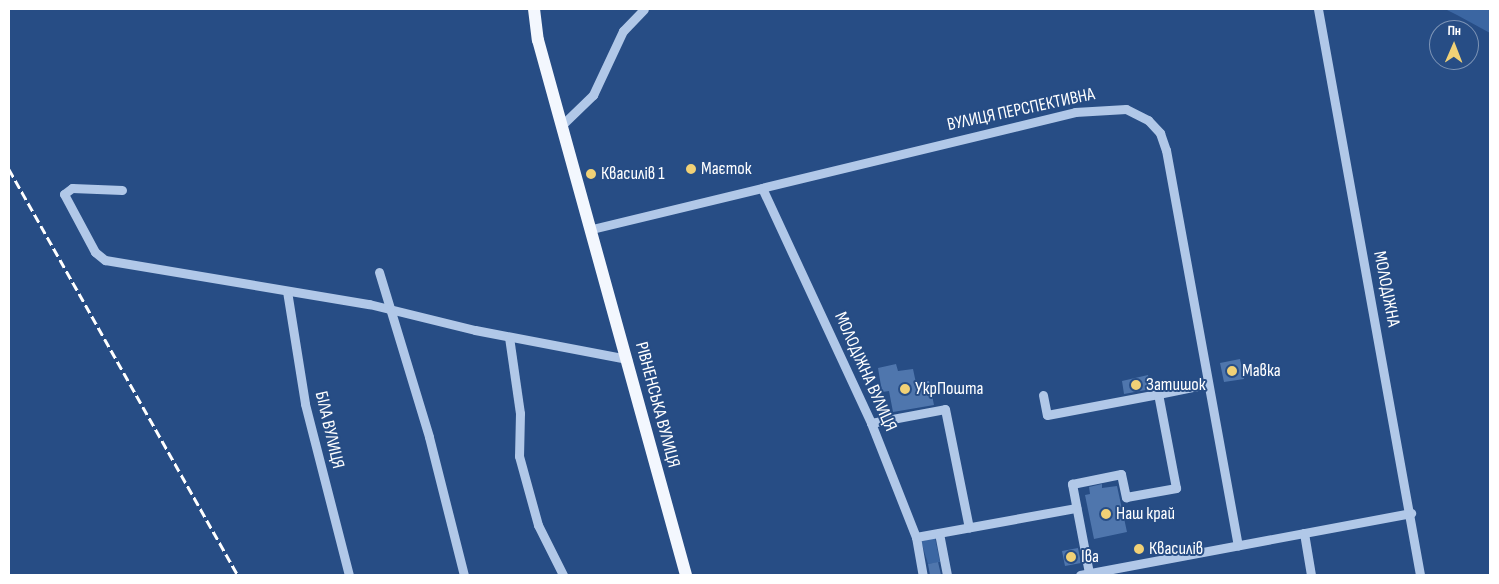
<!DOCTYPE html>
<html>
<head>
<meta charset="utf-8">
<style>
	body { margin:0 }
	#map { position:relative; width:1499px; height:584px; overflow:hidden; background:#274d85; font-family:"Sofia Sans Condensed",sans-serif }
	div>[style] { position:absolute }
	.green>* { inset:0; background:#3b66a2 }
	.building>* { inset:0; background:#4f76ad }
	.minor>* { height:9px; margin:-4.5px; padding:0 4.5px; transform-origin:4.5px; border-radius:4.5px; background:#b1c8e8 }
	.major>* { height:12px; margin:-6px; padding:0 6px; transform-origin:6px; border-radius:6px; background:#f3f7fe }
	.rail>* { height:2.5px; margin-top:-1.25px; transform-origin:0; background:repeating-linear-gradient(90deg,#fff 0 9px,transparent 0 13px) }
	.dots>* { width:14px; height:14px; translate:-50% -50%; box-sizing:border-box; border:2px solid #274d85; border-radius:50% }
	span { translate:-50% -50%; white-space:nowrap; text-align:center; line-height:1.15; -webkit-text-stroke:4px #274d85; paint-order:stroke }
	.street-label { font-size:18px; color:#fff }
	.poi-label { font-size:18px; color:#fff }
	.left { translate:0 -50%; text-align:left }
	.frame { position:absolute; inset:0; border:10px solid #fff; pointer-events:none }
	.north { position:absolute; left:1429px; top:20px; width:50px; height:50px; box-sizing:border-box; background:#274d85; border:1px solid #7d94b6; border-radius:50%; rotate:1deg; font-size:14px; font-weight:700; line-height:20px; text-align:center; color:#fff }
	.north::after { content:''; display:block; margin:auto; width:18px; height:22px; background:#f1d176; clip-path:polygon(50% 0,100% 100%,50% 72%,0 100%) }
</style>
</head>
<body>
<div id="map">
	<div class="green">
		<i style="clip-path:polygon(1445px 9px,1490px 9px,1490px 33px,1457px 15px)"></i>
		<i style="clip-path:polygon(935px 538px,940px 562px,928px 564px,921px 541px)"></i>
	</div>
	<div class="building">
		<i style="clip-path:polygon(1240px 359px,1244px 379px,1224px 382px,1220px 363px)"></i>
		<i style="clip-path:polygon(896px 364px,898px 371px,913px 369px,916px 383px,929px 381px,934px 405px,893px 412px,889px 391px,882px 392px,878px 368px)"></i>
		<i style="clip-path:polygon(1148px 375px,1151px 389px,1124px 394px,1122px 381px)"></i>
		<i style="clip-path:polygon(1102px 484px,1102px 488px,1117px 486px,1127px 532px,1094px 539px,1085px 495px,1090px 494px,1089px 487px)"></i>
		<i style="clip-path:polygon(1078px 548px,1081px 563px,1065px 566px,1062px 551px)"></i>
		<i style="clip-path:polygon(938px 562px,941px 575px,930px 575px,928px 564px)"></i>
	</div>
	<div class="minor">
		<i style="left:1318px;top:9px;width:575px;rotate:79.78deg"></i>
		<i style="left:563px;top:124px;width:42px;rotate:-44deg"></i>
		<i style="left:593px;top:95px;width:71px;rotate:-64.9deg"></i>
		<i style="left:623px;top:31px;width:30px;rotate:-46deg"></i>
		<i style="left:762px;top:188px;width:259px;rotate:65.1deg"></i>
		<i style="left:871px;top:423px;width:123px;rotate:68.5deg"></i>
		<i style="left:916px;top:537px;width:39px;rotate:80deg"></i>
		<i style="left:122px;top:190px;width:50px;rotate:-177.7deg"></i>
		<i style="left:72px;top:188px;width:10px;rotate:143deg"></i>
		<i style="left:64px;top:194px;width:66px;rotate:61.9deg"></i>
		<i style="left:95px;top:252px;width:13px;rotate:39deg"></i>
		<i style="left:105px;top:260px;width:268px;rotate:9.5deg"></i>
		<i style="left:369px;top:304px;width:109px;rotate:13.8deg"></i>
		<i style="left:475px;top:330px;width:155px;rotate:10.8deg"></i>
		<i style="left:592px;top:229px;width:497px;rotate:-13.6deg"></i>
		<i style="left:1075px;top:112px;width:51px;rotate:-3.4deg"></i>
		<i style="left:1126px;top:109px;width:25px;rotate:27deg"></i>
		<i style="left:1148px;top:120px;width:18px;rotate:47deg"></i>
		<i style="left:1160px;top:133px;width:18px;rotate:71deg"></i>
		<i style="left:1166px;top:150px;width:402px;rotate:79.7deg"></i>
		<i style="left:379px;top:272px;width:172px;rotate:73.1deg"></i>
		<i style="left:429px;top:437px;width:142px;rotate:75.8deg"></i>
		<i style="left:287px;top:291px;width:114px;rotate:80.9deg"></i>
		<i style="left:305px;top:404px;width:177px;rotate:75.6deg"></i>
		<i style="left:509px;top:337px;width:77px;rotate:81.8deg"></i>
		<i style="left:520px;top:413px;width:43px;rotate:91.3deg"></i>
		<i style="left:519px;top:456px;width:72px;rotate:74.6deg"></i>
		<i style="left:538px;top:525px;width:56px;rotate:63.4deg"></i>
		<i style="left:1043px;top:395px;width:20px;rotate:79deg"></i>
		<i style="left:1047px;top:415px;width:113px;rotate:-10.7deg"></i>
		<i style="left:871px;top:423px;width:75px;rotate:-10.7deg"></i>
		<i style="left:945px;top:409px;width:121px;rotate:78.6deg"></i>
		<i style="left:939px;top:533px;width:43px;rotate:79.2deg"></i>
		<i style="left:1304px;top:533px;width:43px;rotate:80.5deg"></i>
		<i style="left:916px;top:537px;width:163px;rotate:-10.3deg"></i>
		<i style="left:1089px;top:573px;width:91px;rotate:-100.8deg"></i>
		<i style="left:1072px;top:484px;width:50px;rotate:-11.5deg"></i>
		<i style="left:1121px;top:474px;width:24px;rotate:78deg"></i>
		<i style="left:1126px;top:497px;width:51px;rotate:-10.2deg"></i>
		<i style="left:1176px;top:488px;width:96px;rotate:-100.8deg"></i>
		<i style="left:1158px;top:394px;width:50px;rotate:-11.5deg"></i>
		<i style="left:1080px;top:575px;width:337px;rotate:-10.6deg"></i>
	</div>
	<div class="major">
		<i style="left:534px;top:9px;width:31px;rotate:83deg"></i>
		<i style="left:538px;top:40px;width:555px;rotate:74.54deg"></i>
	</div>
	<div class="rail">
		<i style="left:9px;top:169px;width:466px;rotate:60.6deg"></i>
	</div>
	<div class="dots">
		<i style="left:691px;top:169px;background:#f1d176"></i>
		<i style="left:591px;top:174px;background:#f1d176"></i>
		<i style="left:1232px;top:371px;background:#f1d176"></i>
		<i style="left:1136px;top:385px;background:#f1d176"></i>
		<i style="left:905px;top:389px;background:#f1d176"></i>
		<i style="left:1106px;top:514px;background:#f1d176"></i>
		<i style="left:1139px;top:549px;background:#f1d176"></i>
		<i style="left:1071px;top:557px;background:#f1d176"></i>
	</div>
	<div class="street-label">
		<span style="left:1021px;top:110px;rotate:-12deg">ВУЛИЦЯ ПЕРСПЕКТИВНА</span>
		<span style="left:1386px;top:289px;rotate:79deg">МОЛОДІЖНА</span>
		<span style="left:865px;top:372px;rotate:66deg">МОЛОДІЖНА ВУЛИЦЯ</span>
		<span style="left:657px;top:405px;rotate:75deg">РІВНЕНСЬКА ВУЛИЦЯ</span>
		<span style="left:329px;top:430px;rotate:77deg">БІЛА ВУЛИЦЯ</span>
	</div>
	<div class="poi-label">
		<span class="left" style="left:701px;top:169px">Маєток</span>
		<span class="left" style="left:601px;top:174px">Квасилів 1</span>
		<span class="left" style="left:1242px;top:371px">Мавка</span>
		<span class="left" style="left:1146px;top:385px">Затишок</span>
		<span class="left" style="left:915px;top:389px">УкрПошта</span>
		<span class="left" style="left:1116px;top:514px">Наш край</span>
		<span class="left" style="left:1149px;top:549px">Квасилів</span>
		<span class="left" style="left:1081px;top:557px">Іва</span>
	</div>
	<div class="frame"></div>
	<div class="north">Пн</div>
</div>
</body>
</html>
